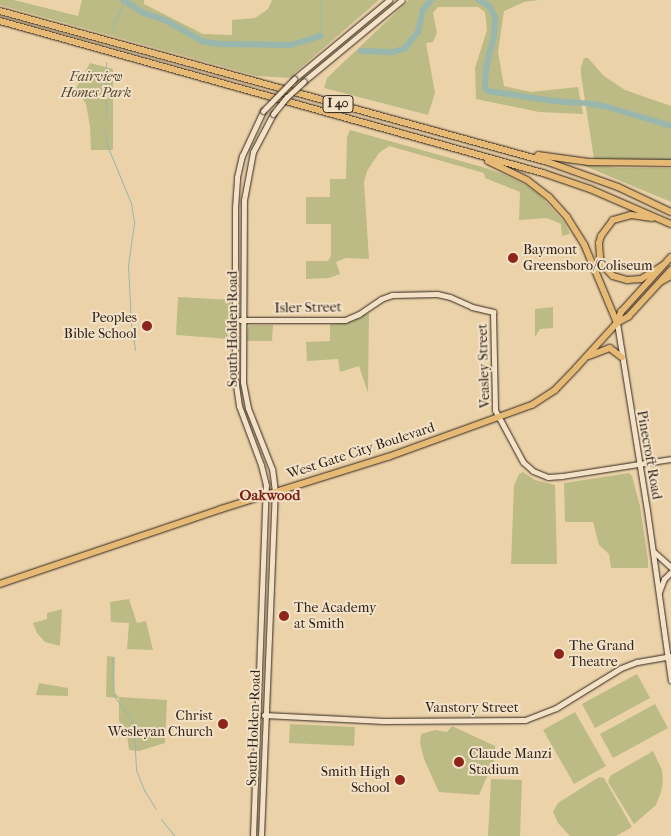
<!DOCTYPE html>
<html>
<head>
<meta charset="utf-8">
<style>
	body { margin:0 }
	#map { position:relative; width:671px; height:836px; overflow:hidden; background:#ecd2a9; font-family:"IM FELL French Canon",serif }
	div>[style] { position:absolute }
	.green>* { inset:0; background:#bcbb85 }
	.stream>* { height:1px; margin:-0.5px; padding:0 0.5px; transform-origin:0.5px; border-radius:0.5px; background:#99b7ac }
	.river>* { height:6px; margin:-3px; padding:0 3px; transform-origin:3px; border-radius:3px; background:#99b7ac }
	.roads { filter:drop-shadow(0 0 1px #30251c) drop-shadow(0 0 1px #30251c) }
	.secondary>* { height:5px; margin:-2.5px; padding:0 2.5px; transform-origin:2.5px; border-radius:2.5px; background:#f3e2c7 }
	.primary>* { height:5.5px; margin:-2.75px; padding:0 2.75px; transform-origin:2.75px; border-radius:2.75px; background:#e6b974 }
	.highway>* { height:6px; margin:-3px; padding:0 3px; transform-origin:3px; border-radius:3px; background:#e6b974 }
	.bridges { filter:drop-shadow(0 0 1px #30251c) drop-shadow(0 0 1px #30251c) }
	.secondary-bridge>* { height:5px; margin:-2.5px; padding:0 2.5px; transform-origin:2.5px; border-radius:2.5px; background:#f3e2c7 }
	.dots>* { width:14px; height:14px; translate:-50% -50%; box-sizing:border-box; border:2px solid #f3e2c7; border-radius:50% }
	span { translate:-50% -50%; white-space:nowrap; text-align:center; line-height:1.15; -webkit-text-stroke:4px #f3e2c7; paint-order:stroke }
	.shield-label span { padding:1px 4px; background:#f3e2c7; border:1px solid; border-radius:4px; -webkit-text-stroke-width:0 }
	.shield-label { font-size:12px; color:#30251c; font-weight:700 }
	.park-label { font-size:14px; color:#534a36; font-style:italic }
	.poi-label { font-size:14px; color:#30251c }
	.left { translate:0 -50%; text-align:left }
	.right { translate:-100% -50%; text-align:right }
	.street-label { font-size:14px; color:#30251c }
	.neighbourhood-label { font-size:15px; color:#7a1f14; font-weight:700 }
</style>
</head>
<body>
<div id="map">
	<div class="green">
		<i style="clip-path:polygon(0 0,14px 0,78px 16px,82px 0,144px 0,144px 4px,203px 34px,232px 35px,232px 20px,255px 18px,268px 9px,272px 0,379px 0,289px 78px,257px 76px,0 5px)"></i>
		<i style="clip-path:polygon(409px 0,539px 0,524px 2px,504px 11px,498px 52px,504px 86px,531px 92px,578px 87px,583px 114px,539px 112px,476px 99px,475px 68px,487px 30px,485px 12px,478px 7px,438px 7px,433px 13px,437px 33px,433px 42px,426px 43px,435px 93px,428px 115px,324px 88px,327px 78px)"></i>
		<i style="clip-path:polygon(584px 58px,588px 58px,604px 76px,625px 90px,671px 106px,671px 161px,594px 159px,581px 75px,581px 67px)"></i>
		<i style="clip-path:polygon(90px 63px,113px 69px,113px 150px,91px 150px,90px 126px,86px 104px,76px 88px)"></i>
		<i style="clip-path:polygon(350px 130px,486px 168px,505px 175px,526px 185px,540px 195px,565px 223px,570px 234px,562px 236px,561px 224px,547px 218px,519px 220px,520px 192px,485px 178px,484px 173px,389px 146px,379px 153px,367px 171px,364px 182px,369px 259px,346px 258px,336px 262px,340px 274px,329px 278px,306px 279px,306px 261px,328px 261px,331px 256px,331px 224px,306px 224px,306px 197px,330px 197px,330px 179px,346px 179px,347px 137px)"></i>
		<i style="clip-path:polygon(580px 164px,620px 168px,671px 168px,671px 202px)"></i>
		<i style="clip-path:polygon(178px 297px,231px 300px,229px 339px,176px 335px)"></i>
		<i style="clip-path:polygon(553px 307px,553px 328px,540px 329px,535px 337px,535px 309px)"></i>
		<i style="clip-path:polygon(369px 313px,368px 393px,359px 366px,340px 372px,338px 359px,307px 361px,306px 342px,330px 341px,330px 324px,350px 322px)"></i>
		<i style="clip-path:polygon(250px 325px,273px 325px,272px 341px,247px 341px,248px 328px)"></i>
		<i style="clip-path:polygon(523px 472px,535px 480px,555px 485px,557px 564px,511px 564px,514px 486px,519px 474px)"></i>
		<i style="clip-path:polygon(629px 473px,632px 476px,640px 506px,648px 560px,648px 568px,611px 568px,609px 554px,599px 545px,593px 522px,565px 522px,564px 483px)"></i>
		<i style="clip-path:polygon(129px 599px,137px 623px,146px 621px,153px 650px,127px 649px,129px 623px,111px 622px,110px 602px)"></i>
		<i style="clip-path:polygon(62px 609px,60px 646px,45px 642px,37px 633px,33px 623px,47px 619px,47px 613px)"></i>
		<i style="clip-path:polygon(107px 656px,115px 657px,114px 692px,119px 697px,167px 700px,165px 743px,139px 751px,129px 750px,127px 734px,119px 721px,119px 698px,106px 697px)"></i>
		<i style="clip-path:polygon(637px 674px,650px 698px,595px 728px,582px 704px)"></i>
		<i style="clip-path:polygon(39px 683px,68px 688px,68px 696px,36px 695px)"></i>
		<i style="clip-path:polygon(655px 704px,668px 728px,613px 758px,600px 734px)"></i>
		<i style="clip-path:polygon(575px 712px,606px 766px,574px 784px,543px 730px)"></i>
		<i style="clip-path:polygon(290px 724px,355px 727px,354px 746px,289px 743px)"></i>
		<i style="clip-path:polygon(452px 726px,495px 746px,496px 756px,479px 795px,439px 792px,424px 759px,420px 743px,421px 734px,435px 730px,447px 732px)"></i>
		<i style="clip-path:polygon(653px 751px,662px 770px,663px 782px,661px 792px,656px 805px,634px 824px,608px 782px,610px 776px)"></i>
		<i style="clip-path:polygon(599px 777px,604px 778px,632px 827px,616px 836px,570px 836px,558px 823px,553px 812px,558px 803px)"></i>
		<i style="clip-path:polygon(491px 779px,522px 780px,520px 836px,488px 836px)"></i>
	</div>
	<div class="stream">
		<i style="left:321px;top:0;width:36px;rotate:90deg"></i>
		<i style="left:112px;top:30px;width:31px;rotate:-68deg"></i>
		<i style="left:106px;top:117px;width:55px;rotate:-90deg"></i>
		<i style="left:105px;top:130px;width:15px;rotate:82deg"></i>
		<i style="left:107px;top:145px;width:63px;rotate:67.5deg"></i>
		<i style="left:131px;top:203px;width:20px;rotate:81deg"></i>
		<i style="left:134px;top:223px;width:42px;rotate:98.1deg"></i>
		<i style="left:128px;top:265px;width:59px;rotate:87.1deg"></i>
		<i style="left:131px;top:324px;width:26px;rotate:81deg"></i>
		<i style="left:112px;top:658px;width:38px;rotate:87deg"></i>
		<i style="left:114px;top:696px;width:26px;rotate:53deg"></i>
		<i style="left:130px;top:717px;width:15px;rotate:74deg"></i>
		<i style="left:134px;top:731px;width:39px;rotate:87deg"></i>
		<i style="left:136px;top:770px;width:22px;rotate:68deg"></i>
		<i style="left:144px;top:790px;width:22px;rotate:58deg"></i>
		<i style="left:161px;top:819px;width:22px;rotate:51deg"></i>
	</div>
	<div class="river">
		<i style="left:123px;top:0;width:25px;rotate:32deg"></i>
		<i style="left:144px;top:13px;width:24px;rotate:19deg"></i>
		<i style="left:167px;top:21px;width:40px;rotate:29.7deg"></i>
		<i style="left:202px;top:41px;width:17px;rotate:10deg"></i>
		<i style="left:219px;top:44px;width:72px;rotate:0.8deg"></i>
		<i style="left:291px;top:45px;width:31px;rotate:-17deg"></i>
		<i style="left:479px;top:0;width:12px;rotate:31deg"></i>
		<i style="left:489px;top:6px;width:13px;rotate:61deg"></i>
		<i style="left:495px;top:17px;width:19px;rotate:93deg"></i>
		<i style="left:494px;top:36px;width:32px;rotate:104deg"></i>
		<i style="left:486px;top:67px;width:21px;rotate:93deg"></i>
		<i style="left:485px;top:88px;width:4px;rotate:45deg"></i>
		<i style="left:488px;top:91px;width:66px;rotate:8.7deg"></i>
		<i style="left:553px;top:101px;width:28px;rotate:4deg"></i>
		<i style="left:361px;top:51px;width:32px;rotate:2deg"></i>
		<i style="left:393px;top:52px;width:13px;rotate:-18deg"></i>
		<i style="left:405px;top:48px;width:21px;rotate:-51deg"></i>
		<i style="left:418px;top:32px;width:23px;rotate:-77deg"></i>
		<i style="left:423px;top:10px;width:13px;rotate:-51deg"></i>
		<i style="left:585px;top:103px;width:19px;rotate:9deg"></i>
		<i style="left:604px;top:106px;width:70px;rotate:16.6deg"></i>
	</div>
	<div class="roads">
		<div class="secondary">
			<i style="left:294px;top:79px;width:124px;rotate:-39.7deg"></i>
			<i style="left:304px;top:81px;width:127px;rotate:-39.6deg"></i>
			<i style="left:240px;top:320px;width:105px"></i>
			<i style="left:345px;top:320px;width:15px;rotate:-23deg"></i>
			<i style="left:359px;top:314px;width:27px;rotate:-34deg"></i>
			<i style="left:381px;top:299px;width:12px;rotate:-20deg"></i>
			<i style="left:392px;top:295px;width:45px;rotate:-1.3deg"></i>
			<i style="left:437px;top:294px;width:13px;rotate:13deg"></i>
			<i style="left:450px;top:297px;width:24px;rotate:24deg"></i>
			<i style="left:472px;top:307px;width:22px;rotate:13deg"></i>
			<i style="left:493px;top:312px;width:98px;rotate:88.8deg"></i>
			<i style="left:495px;top:410px;width:59px;rotate:61.7deg"></i>
			<i style="left:523px;top:462px;width:13px;rotate:42deg"></i>
			<i style="left:533px;top:471px;width:16px;rotate:22deg"></i>
			<i style="left:548px;top:477px;width:14px;rotate:-4deg"></i>
			<i style="left:562px;top:476px;width:110px;rotate:-8.9deg"></i>
			<i style="left:617px;top:323px;width:189px;rotate:80.9deg"></i>
			<i style="left:647px;top:510px;width:172px;rotate:82deg"></i>
			<i style="left:653px;top:551px;width:24px;rotate:42deg"></i>
			<i style="left:659px;top:592px;width:14px;rotate:-69deg"></i>
			<i style="left:664px;top:579px;width:10px;rotate:-45deg"></i>
			<i style="left:264px;top:715px;width:120px;rotate:2.9deg"></i>
			<i style="left:384px;top:721px;width:141px;rotate:-0.4deg"></i>
			<i style="left:525px;top:720px;width:33px;rotate:-21deg"></i>
			<i style="left:556px;top:708px;width:76px;rotate:-31.6deg"></i>
			<i style="left:621px;top:668px;width:17px;rotate:-21deg"></i>
			<i style="left:637px;top:662px;width:35px;rotate:-10deg"></i>
			<i style="left:253px;top:836px;width:351px;rotate:-87.9deg"></i>
			<i style="left:266px;top:485px;width:21px;rotate:-104deg"></i>
			<i style="left:261px;top:465px;width:63px;rotate:-110.4deg"></i>
			<i style="left:239px;top:406px;width:27px;rotate:-98deg"></i>
			<i style="left:235px;top:379px;width:171px;rotate:-90deg"></i>
			<i style="left:235px;top:208px;width:31px;rotate:-86deg"></i>
			<i style="left:237px;top:177px;width:22px;rotate:-77deg"></i>
			<i style="left:242px;top:156px;width:50px;rotate:-65deg"></i>
			<i style="left:261px;top:836px;width:344px;rotate:-87.7deg"></i>
			<i style="left:275px;top:492px;width:23px;rotate:-97deg"></i>
			<i style="left:272px;top:469px;width:66px;rotate:-111.5deg"></i>
			<i style="left:248px;top:408px;width:26px;rotate:-101deg"></i>
			<i style="left:243px;top:382px;width:182px;rotate:-89.7deg"></i>
			<i style="left:244px;top:200px;width:49px;rotate:-79.4deg"></i>
			<i style="left:253px;top:152px;width:43px;rotate:-62.2deg"></i>
		</div>
		<div class="primary">
			<i style="left:617px;top:323px;width:13px;rotate:-29deg"></i>
			<i style="left:628px;top:317px;width:64px;rotate:-47.5deg"></i>
			<i style="left:589px;top:356px;width:22px;rotate:-21deg"></i>
			<i style="left:610px;top:348px;width:15px;rotate:37deg"></i>
			<i style="left:0;top:584px;width:233px;rotate:-18.7deg"></i>
			<i style="left:221px;top:509px;width:175px;rotate:-17.3deg"></i>
			<i style="left:388px;top:457px;width:153px;rotate:-19.9deg"></i>
			<i style="left:532px;top:405px;width:27px;rotate:-33deg"></i>
			<i style="left:555px;top:390px;width:30px;rotate:-46deg"></i>
			<i style="left:576px;top:368px;width:61px;rotate:-47.7deg"></i>
			<i style="left:617px;top:323px;width:12px;rotate:-70deg"></i>
			<i style="left:621px;top:312px;width:74px;rotate:-47.7deg"></i>
		</div>
		<div class="highway">
			<i style="left:0;top:11px;width:568px;rotate:15.41deg"></i>
			<i style="left:548px;top:162px;width:74px;rotate:19.7deg"></i>
			<i style="left:618px;top:187px;width:59px;rotate:25.3deg"></i>
			<i style="left:0;top:21px;width:564px;rotate:15.64deg"></i>
			<i style="left:543px;top:173px;width:50px;rotate:18.8deg"></i>
			<i style="left:590px;top:189px;width:88px;rotate:23.4deg"></i>
			<i style="left:538px;top:155px;width:51px;rotate:7.8deg"></i>
			<i style="left:589px;top:162px;width:82px;rotate:0.7deg"></i>
			<i style="left:488px;top:161px;width:43px;rotate:26deg"></i>
			<i style="left:527px;top:180px;width:28px;rotate:38deg"></i>
			<i style="left:549px;top:197px;width:27px;rotate:48deg"></i>
			<i style="left:567px;top:217px;width:32px;rotate:58deg"></i>
			<i style="left:584px;top:244px;width:86px;rotate:67.3deg"></i>
			<i style="left:652px;top:218px;width:21px;rotate:-172deg"></i>
			<i style="left:631px;top:215px;width:19px;rotate:164deg"></i>
			<i style="left:613px;top:220px;width:20px;rotate:127deg"></i>
			<i style="left:601px;top:236px;width:7px;rotate:106deg"></i>
			<i style="left:599px;top:243px;width:15px;rotate:86deg"></i>
			<i style="left:600px;top:258px;width:11px;rotate:63deg"></i>
			<i style="left:605px;top:268px;width:11px;rotate:45deg"></i>
			<i style="left:613px;top:276px;width:15px;rotate:16deg"></i>
			<i style="left:627px;top:280px;width:14px;rotate:-4deg"></i>
			<i style="left:641px;top:279px;width:25px;rotate:-32deg"></i>
			<i style="left:662px;top:281px;width:10px;rotate:-29deg"></i>
		</div>
	</div>
	<div class="bridges">
		<div class="secondary-bridge">
			<i style="left:263px;top:111px;width:45px;rotate:-45.9deg"></i>
			<i style="left:273px;top:114px;width:22px;rotate:-51deg"></i>
			<i style="left:287px;top:97px;width:23px;rotate:-43deg"></i>
		</div>
	</div>
	<div class="dots">
		<i style="left:513px;top:258px;background:#8f2418"></i>
		<i style="left:147px;top:326px;background:#8f2418"></i>
		<i style="left:284px;top:616px;background:#8f2418"></i>
		<i style="left:559px;top:654px;background:#8f2418"></i>
		<i style="left:223px;top:724px;background:#8f2418"></i>
		<i style="left:459px;top:762px;background:#8f2418"></i>
		<i style="left:400px;top:780px;background:#8f2418"></i>
	</div>
	<div class="shield-label">
		<span style="left:338px;top:104px">I 40</span>
	</div>
	<div class="park-label">
		<span style="left:96px;top:85px">Fairview<br>Homes Park</span>
	</div>
	<div class="poi-label">
		<span class="left" style="left:523px;top:258px">Baymont<br>Greensboro/Coliseum</span>
		<span class="right" style="left:137px;top:326px">Peoples<br>Bible School</span>
		<span class="left" style="left:294px;top:616px">The Academy<br>at Smith</span>
		<span class="left" style="left:569px;top:654px">The Grand<br>Theatre</span>
		<span class="right" style="left:213px;top:724px">Christ<br>Wesleyan Church</span>
		<span class="left" style="left:469px;top:762px">Claude Manzi<br>Stadium</span>
		<span class="right" style="left:390px;top:780px">Smith High<br>School</span>
	</div>
	<div class="street-label">
		<span style="left:308px;top:308px;rotate:-1deg">Isler Street</span>
		<span style="left:233px;top:329px;rotate:-90deg">South Holden Road</span>
		<span style="left:484px;top:366px;rotate:-92deg">Veasley Street</span>
		<span style="left:361px;top:451px;rotate:-18deg">West Gate City Boulevard</span>
		<span style="left:649px;top:455px;rotate:80deg">Pinecroft Road</span>
		<span style="left:472px;top:708px">Vanstory Street</span>
		<span style="left:254px;top:728px;rotate:-88deg">South Holden Road</span>
	</div>
	<div class="neighbourhood-label">
		<span style="left:270px;top:496px">Oakwood</span>
	</div>
</div>
</body>
</html>
